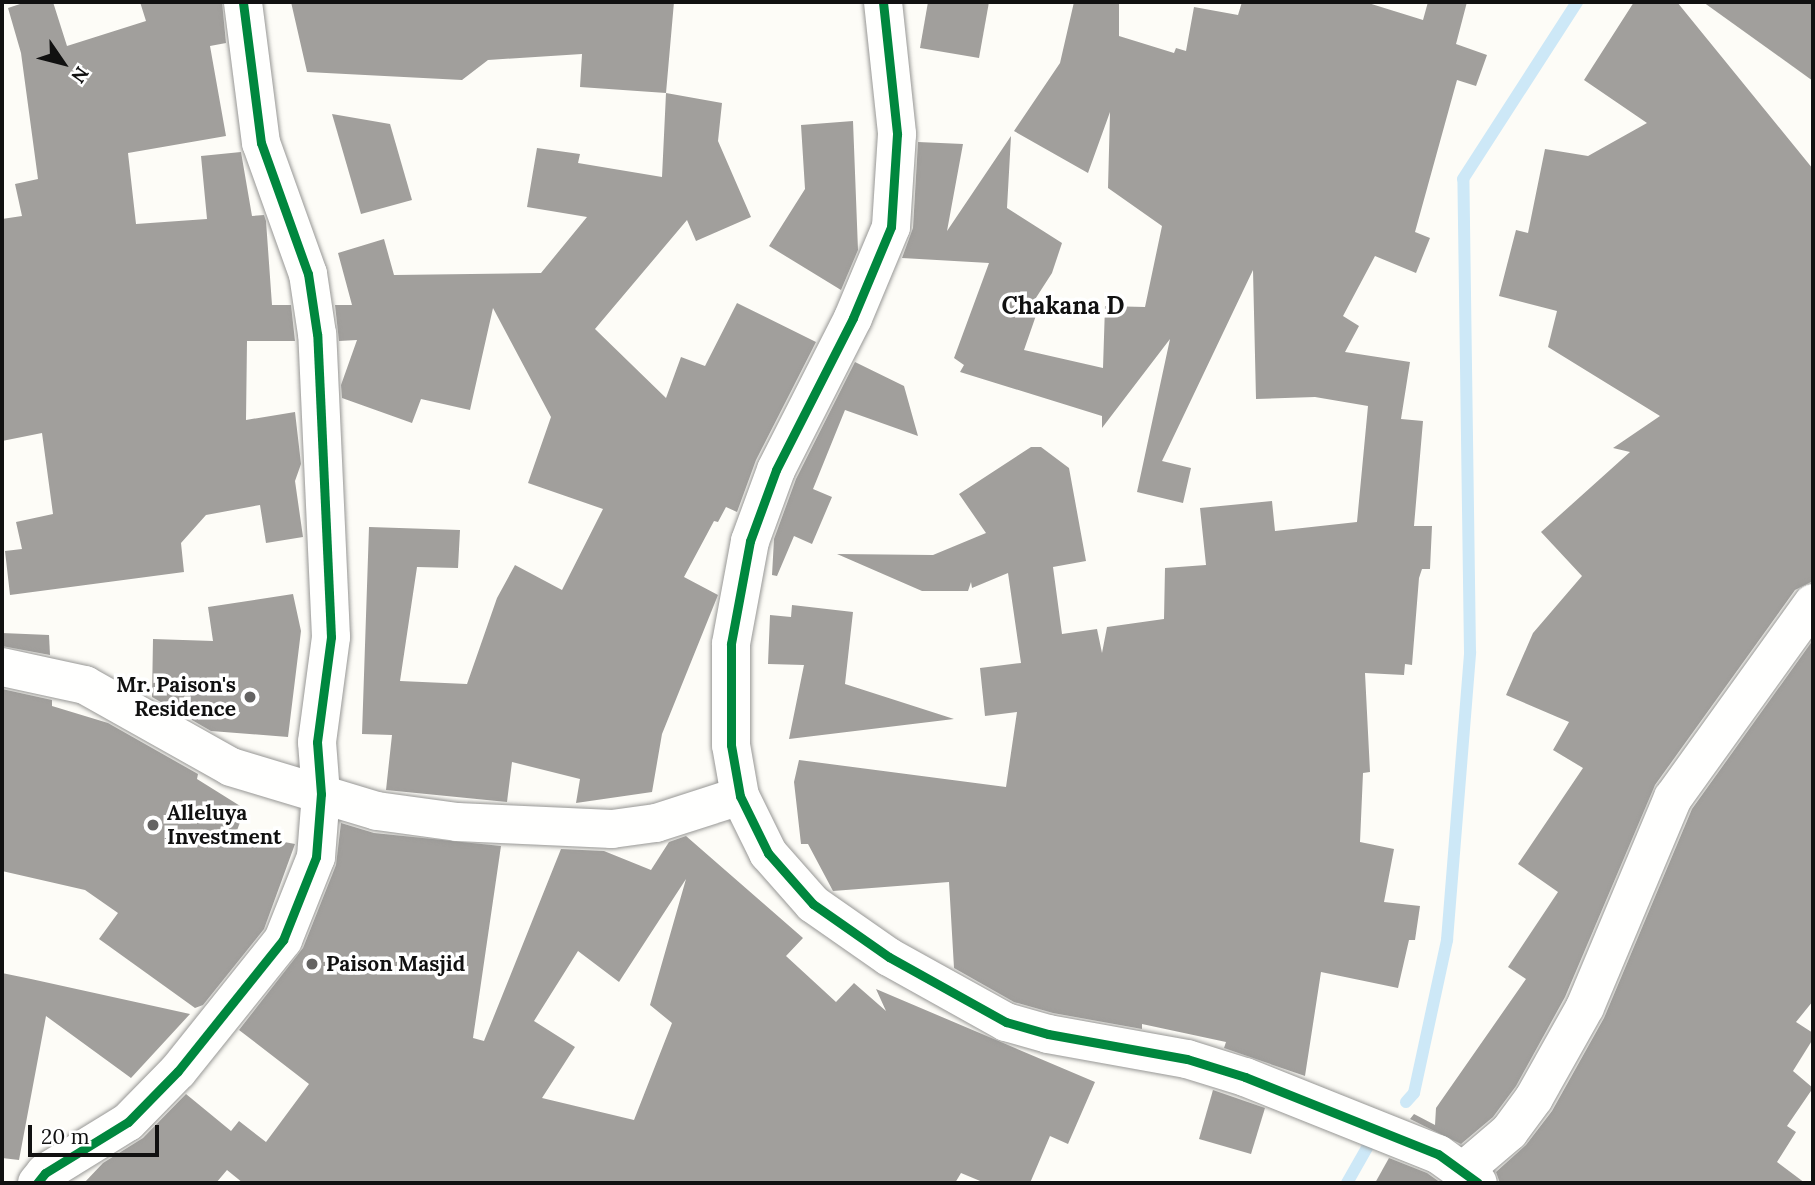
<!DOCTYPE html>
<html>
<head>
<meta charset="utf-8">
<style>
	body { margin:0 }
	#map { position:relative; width:1815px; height:1185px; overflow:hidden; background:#fdfcf7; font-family:Lora,serif }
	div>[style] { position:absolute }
	.stream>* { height:12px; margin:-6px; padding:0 6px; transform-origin:6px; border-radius:6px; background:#cde8f7 }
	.building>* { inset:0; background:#a19f9c }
	.roads { filter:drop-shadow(0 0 2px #979795) drop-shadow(0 0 2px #979795) }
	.street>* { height:38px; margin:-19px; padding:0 19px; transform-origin:19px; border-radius:19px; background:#fffffe }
	.cycleway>* { height:9px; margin:-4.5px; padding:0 4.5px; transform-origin:4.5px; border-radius:4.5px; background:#00873e }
	.dots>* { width:19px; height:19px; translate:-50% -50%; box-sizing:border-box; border:4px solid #fff; border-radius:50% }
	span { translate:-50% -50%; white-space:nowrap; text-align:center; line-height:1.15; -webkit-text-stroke:7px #fff; paint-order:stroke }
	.poi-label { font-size:21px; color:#111; font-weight:700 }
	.right { translate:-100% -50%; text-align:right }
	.left { translate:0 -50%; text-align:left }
	.quarter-label { font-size:24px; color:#111; font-weight:700 }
	.frame { position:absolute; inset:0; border:4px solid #111; pointer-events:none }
	.north { position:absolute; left:28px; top:28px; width:70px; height:70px; -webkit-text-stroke:5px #fff; paint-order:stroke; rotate:125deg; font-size:19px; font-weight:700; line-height:28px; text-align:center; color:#111 }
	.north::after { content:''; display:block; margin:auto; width:24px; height:32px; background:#111; clip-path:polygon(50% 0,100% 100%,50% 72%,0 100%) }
	.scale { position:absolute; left:28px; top:1125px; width:131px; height:32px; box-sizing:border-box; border:4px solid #111; border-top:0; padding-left:9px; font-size:21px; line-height:24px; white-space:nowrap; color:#111; -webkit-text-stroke:5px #fff; paint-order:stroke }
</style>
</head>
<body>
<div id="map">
	<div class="stream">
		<i style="left:1406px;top:1102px;width:12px;rotate:-48deg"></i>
		<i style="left:1414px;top:1093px;width:157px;rotate:-77.8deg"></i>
		<i style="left:1447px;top:940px;width:289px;rotate:-85.4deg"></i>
		<i style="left:1470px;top:652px;width:473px;rotate:-90.8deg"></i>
		<i style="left:1463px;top:179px;width:211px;rotate:-57.2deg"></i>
		<i style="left:1347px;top:1183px;width:43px;rotate:-60.4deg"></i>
	</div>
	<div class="building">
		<i style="clip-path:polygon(26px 2px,53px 2px,67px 46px,146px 21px,140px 2px,222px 2px,226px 43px,210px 46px,226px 136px,128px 153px,136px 224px,207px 219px,201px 156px,241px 152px,252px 216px,264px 215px,266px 221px,272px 305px,291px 305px,295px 341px,247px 341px,246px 420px,295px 412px,301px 464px,295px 481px,303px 537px,266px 543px,260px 505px,206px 515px,181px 543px,184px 572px,10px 595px,5px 551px,22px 549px,16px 522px,53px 514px,42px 433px,2px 441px,2px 219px,22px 216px,15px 184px,38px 179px,21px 53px,8px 8px)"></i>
		<i style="clip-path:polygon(291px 2px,674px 2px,666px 93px,580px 87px,582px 54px,488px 60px,462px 80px,307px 72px)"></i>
		<i style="clip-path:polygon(928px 2px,989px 2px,979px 58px,920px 48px)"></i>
		<i style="clip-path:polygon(1074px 2px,1119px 2px,1119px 36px,1174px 53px,1176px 48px,1186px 51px,1194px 7px,1238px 15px,1242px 2px,1365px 2px,1423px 20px,1428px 2px,1467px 2px,1456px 44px,1487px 55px,1476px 86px,1457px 80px,1415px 232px,1430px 238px,1416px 273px,1375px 256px,1343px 316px,1359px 326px,1345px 352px,1410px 362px,1401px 419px,1423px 421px,1414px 526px,1432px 526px,1430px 569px,1422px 569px,1419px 578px,1412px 665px,1405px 664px,1404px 675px,1365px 673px,1370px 772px,1363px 773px,1360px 842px,1394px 849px,1384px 902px,1420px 906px,1415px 940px,1409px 940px,1398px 988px,1321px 972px,1305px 1076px,1224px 1048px,1226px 1042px,1142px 1024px,1142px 1029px,1053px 1013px,1014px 1002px,954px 968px,949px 882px,833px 891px,808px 844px,801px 844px,794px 782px,799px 760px,1006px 787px,1017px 712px,985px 716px,980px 668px,1021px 663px,1008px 573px,972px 588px,971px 582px,968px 591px,922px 591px,837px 554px,933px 555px,986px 533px,959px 494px,1031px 447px,1041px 447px,1069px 468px,1086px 561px,1053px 567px,1062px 634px,1097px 629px,1102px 653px,1107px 627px,1164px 619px,1165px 568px,1206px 565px,1200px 508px,1272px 501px,1275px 531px,1357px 522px,1368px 406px,1315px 397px,1256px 399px,1253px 270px,1162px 461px,1191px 468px,1183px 503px,1137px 492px,1170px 339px,1102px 428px,1102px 416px,960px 372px,964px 365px,954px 358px,989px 263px,902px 258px,913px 228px,918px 142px,963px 144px,947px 231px,1011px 136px,1007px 208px,1062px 243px,1052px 273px,1032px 304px,1040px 304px,1024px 350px,1103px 368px,1105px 306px,1145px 307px,1162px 226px,1108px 188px,1110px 112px,1088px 173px,1014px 131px,1060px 63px)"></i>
		<i style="clip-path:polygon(1634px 2px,1677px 2px,1813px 169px,1813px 581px,1795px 590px,1655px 785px,1565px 997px,1516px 1086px,1493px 1117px,1461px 1144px,1410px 1119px,1414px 1114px,1435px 1125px,1436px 1108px,1526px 979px,1508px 967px,1558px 892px,1518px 864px,1583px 768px,1553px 750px,1569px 722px,1506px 695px,1533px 633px,1582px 576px,1541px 532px,1630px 452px,1613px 448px,1660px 416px,1548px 347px,1557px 311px,1499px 296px,1516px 230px,1528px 233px,1545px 149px,1588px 156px,1647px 123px,1584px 80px)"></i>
		<i style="clip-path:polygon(1703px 2px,1813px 2px,1813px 81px)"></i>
		<i style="clip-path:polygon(666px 93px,722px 103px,718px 141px,751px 217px,696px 241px,687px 220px,595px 329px,666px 398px,681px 357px,705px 366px,737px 303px,816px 342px,756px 460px,737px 512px,726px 507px,718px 522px,714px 521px,684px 577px,718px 595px,662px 734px,652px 792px,576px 803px,580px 779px,512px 762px,507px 802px,386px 790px,392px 735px,362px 734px,369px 527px,460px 530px,458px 568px,417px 567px,400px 681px,467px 684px,497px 598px,515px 565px,562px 590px,603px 509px,528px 483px,551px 417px,493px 308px,470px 410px,421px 399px,412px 423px,342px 398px,341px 385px,357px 340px,339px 341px,335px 305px,352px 305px,338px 253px,384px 239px,394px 275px,541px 273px,587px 217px,527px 207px,537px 148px,580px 154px,578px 163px,662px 177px)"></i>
		<i style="clip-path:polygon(332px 114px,390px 124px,412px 200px,361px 214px)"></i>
		<i style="clip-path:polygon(853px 121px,858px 250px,841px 290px,769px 246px,805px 189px,801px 125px)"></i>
		<i style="clip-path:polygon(855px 362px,904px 386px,918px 436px,845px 410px,813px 489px,832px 497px,812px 544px,794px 536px,777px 576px,772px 575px,774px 539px,796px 479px)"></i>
		<i style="clip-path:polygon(293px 594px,301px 631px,288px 737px,211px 731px,152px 697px,153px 639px,213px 641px,208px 607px)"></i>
		<i style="clip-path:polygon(792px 605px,853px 612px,845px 684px,954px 719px,789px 739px,804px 665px,768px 664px,770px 615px,791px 617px)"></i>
		<i style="clip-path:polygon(2px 633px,49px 635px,50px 655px,2px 646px)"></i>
		<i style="clip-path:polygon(1813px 640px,1813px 1001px,1796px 1022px,1813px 1033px,1813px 1039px,1793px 1071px,1813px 1088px,1787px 1126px,1796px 1132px,1777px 1162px,1805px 1183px,1500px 1183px,1496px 1172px,1526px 1145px,1552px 1111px,1604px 1018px,1692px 809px)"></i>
		<i style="clip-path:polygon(2px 689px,52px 700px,52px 706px,108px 723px,198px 774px,197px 779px,245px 809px,236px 833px,295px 844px,264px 929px,203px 1005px,195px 1008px,99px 939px,118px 913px,85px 890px,2px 871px)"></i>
		<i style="clip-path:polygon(evenodd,341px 823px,374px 833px,501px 846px,473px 1038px,484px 1041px,561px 849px,604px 851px,651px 870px,669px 842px,686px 836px,803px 938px,786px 956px,836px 1002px,854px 983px,886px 1011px,876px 989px,1095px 1082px,1068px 1144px,1050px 1136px,1030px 1183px,985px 1183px,961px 1173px,955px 1183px,243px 1183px,227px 1170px,216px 1183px,84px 1183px,103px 1163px,143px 1138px,186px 1094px,231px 1131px,239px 1121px,266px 1142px,309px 1084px,239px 1030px,303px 948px,336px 865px,341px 823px,686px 879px,650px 1005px,672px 1023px,634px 1120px,542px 1098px,575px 1047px,534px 1021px,578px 951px,619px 982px,686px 879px)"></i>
		<i style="clip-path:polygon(2px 973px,31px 979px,190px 1014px,131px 1078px,46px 1016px,19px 1160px,2px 1158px)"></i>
		<i style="clip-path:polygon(1213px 1090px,1265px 1108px,1251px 1154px,1199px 1139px)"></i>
		<i style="clip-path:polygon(1389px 1158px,1427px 1173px,1441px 1183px,1375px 1183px)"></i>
	</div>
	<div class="roads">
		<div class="street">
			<i style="left:883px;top:2px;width:133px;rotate:83.9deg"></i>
			<i style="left:897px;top:134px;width:93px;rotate:93.7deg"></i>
			<i style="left:891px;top:227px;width:99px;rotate:112.7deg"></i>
			<i style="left:853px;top:318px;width:170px;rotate:116.9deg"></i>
			<i style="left:776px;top:470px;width:76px;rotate:110.1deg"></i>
			<i style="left:750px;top:541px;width:105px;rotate:100.5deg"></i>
			<i style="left:731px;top:644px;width:101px;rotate:90deg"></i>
			<i style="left:731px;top:745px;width:52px;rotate:80deg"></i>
			<i style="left:740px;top:796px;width:64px;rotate:63.8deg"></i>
			<i style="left:768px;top:853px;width:68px;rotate:48.6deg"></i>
			<i style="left:813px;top:904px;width:93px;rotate:34.9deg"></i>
			<i style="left:889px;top:957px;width:134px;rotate:29.1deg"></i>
			<i style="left:1006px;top:1022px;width:44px;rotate:15.9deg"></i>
			<i style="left:1048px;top:1034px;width:141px;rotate:10.2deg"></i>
			<i style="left:1187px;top:1059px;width:61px;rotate:17.2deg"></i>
			<i style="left:1245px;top:1077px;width:208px;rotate:21.8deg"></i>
			<i style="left:1438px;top:1154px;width:49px;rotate:35.9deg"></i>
			<i style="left:2px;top:667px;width:85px;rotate:12.2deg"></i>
			<i style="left:85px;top:685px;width:167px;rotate:29.3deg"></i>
			<i style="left:231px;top:767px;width:152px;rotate:16.8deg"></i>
			<i style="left:377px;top:811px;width:81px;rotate:7.8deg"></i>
			<i style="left:457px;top:822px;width:155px;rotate:2.6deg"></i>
			<i style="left:612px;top:829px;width:44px;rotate:-7.8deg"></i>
			<i style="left:656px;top:823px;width:88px;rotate:-17.8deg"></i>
			<i style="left:1462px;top:1172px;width:62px;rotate:-40.4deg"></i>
			<i style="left:1509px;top:1132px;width:42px;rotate:-53.7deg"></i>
			<i style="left:1534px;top:1098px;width:104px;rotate:-60.7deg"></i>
			<i style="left:1585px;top:1007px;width:227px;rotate:-67.2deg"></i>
			<i style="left:1673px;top:798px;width:240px;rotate:-54.3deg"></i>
			<i style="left:37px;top:1183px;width:13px;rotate:-51deg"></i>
			<i style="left:45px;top:1173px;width:97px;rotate:-31.6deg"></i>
			<i style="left:128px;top:1122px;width:71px;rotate:-45.6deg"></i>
			<i style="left:178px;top:1071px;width:168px;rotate:-51.3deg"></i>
			<i style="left:283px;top:940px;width:89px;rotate:-68.3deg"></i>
			<i style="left:316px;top:857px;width:63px;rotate:-85.5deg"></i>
			<i style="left:321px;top:794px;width:52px;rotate:-94.4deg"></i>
			<i style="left:317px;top:742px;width:106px;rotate:-82.4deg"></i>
			<i style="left:331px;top:637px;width:303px;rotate:-92.6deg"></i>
			<i style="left:317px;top:334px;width:61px;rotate:-98.5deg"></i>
			<i style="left:308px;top:274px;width:139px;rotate:-109.7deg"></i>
			<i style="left:261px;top:143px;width:142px;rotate:-97.3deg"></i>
		</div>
	</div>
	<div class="cycleway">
		<i style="left:883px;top:2px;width:133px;rotate:83.9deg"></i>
		<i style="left:897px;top:134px;width:93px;rotate:93.7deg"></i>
		<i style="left:891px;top:227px;width:99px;rotate:112.7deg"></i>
		<i style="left:853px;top:318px;width:170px;rotate:116.9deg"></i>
		<i style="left:776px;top:470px;width:76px;rotate:110.1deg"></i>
		<i style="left:750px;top:541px;width:105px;rotate:100.5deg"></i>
		<i style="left:731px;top:644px;width:101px;rotate:90deg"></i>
		<i style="left:731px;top:745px;width:52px;rotate:80deg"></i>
		<i style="left:740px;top:796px;width:64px;rotate:63.8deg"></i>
		<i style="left:768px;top:853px;width:68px;rotate:48.6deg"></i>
		<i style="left:813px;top:904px;width:93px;rotate:34.9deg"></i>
		<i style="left:889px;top:957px;width:134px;rotate:29.1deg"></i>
		<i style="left:1006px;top:1022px;width:44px;rotate:15.9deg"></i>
		<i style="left:1048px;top:1034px;width:141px;rotate:10.2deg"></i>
		<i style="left:1187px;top:1059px;width:61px;rotate:17.2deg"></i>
		<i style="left:1245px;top:1077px;width:208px;rotate:21.8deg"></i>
		<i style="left:1438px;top:1154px;width:49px;rotate:35.9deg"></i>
		<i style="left:37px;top:1183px;width:13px;rotate:-51deg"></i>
		<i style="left:45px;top:1173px;width:97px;rotate:-31.6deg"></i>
		<i style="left:128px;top:1122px;width:71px;rotate:-45.6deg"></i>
		<i style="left:178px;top:1071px;width:168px;rotate:-51.3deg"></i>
		<i style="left:283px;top:940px;width:89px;rotate:-68.3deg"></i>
		<i style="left:316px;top:857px;width:63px;rotate:-85.5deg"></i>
		<i style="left:321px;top:794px;width:52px;rotate:-94.4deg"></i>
		<i style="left:317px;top:742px;width:106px;rotate:-82.4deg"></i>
		<i style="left:331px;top:637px;width:303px;rotate:-92.6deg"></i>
		<i style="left:317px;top:334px;width:61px;rotate:-98.5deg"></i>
		<i style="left:308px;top:274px;width:139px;rotate:-109.7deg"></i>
		<i style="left:261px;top:143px;width:142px;rotate:-97.3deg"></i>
	</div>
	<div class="dots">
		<i style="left:250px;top:697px;background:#646362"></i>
		<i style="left:153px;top:825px;background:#646362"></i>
		<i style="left:312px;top:964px;background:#646362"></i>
	</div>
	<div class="poi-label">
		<span class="right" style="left:236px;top:697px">Mr. Paison's<br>Residence</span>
		<span class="left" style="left:167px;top:825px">Alleluya<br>Investment</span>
		<span class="left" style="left:326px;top:964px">Paison Masjid</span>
	</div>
	<div class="quarter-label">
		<span style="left:1063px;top:306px">Chakana D</span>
	</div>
	<div class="frame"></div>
	<div class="north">N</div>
	<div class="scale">20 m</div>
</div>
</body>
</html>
